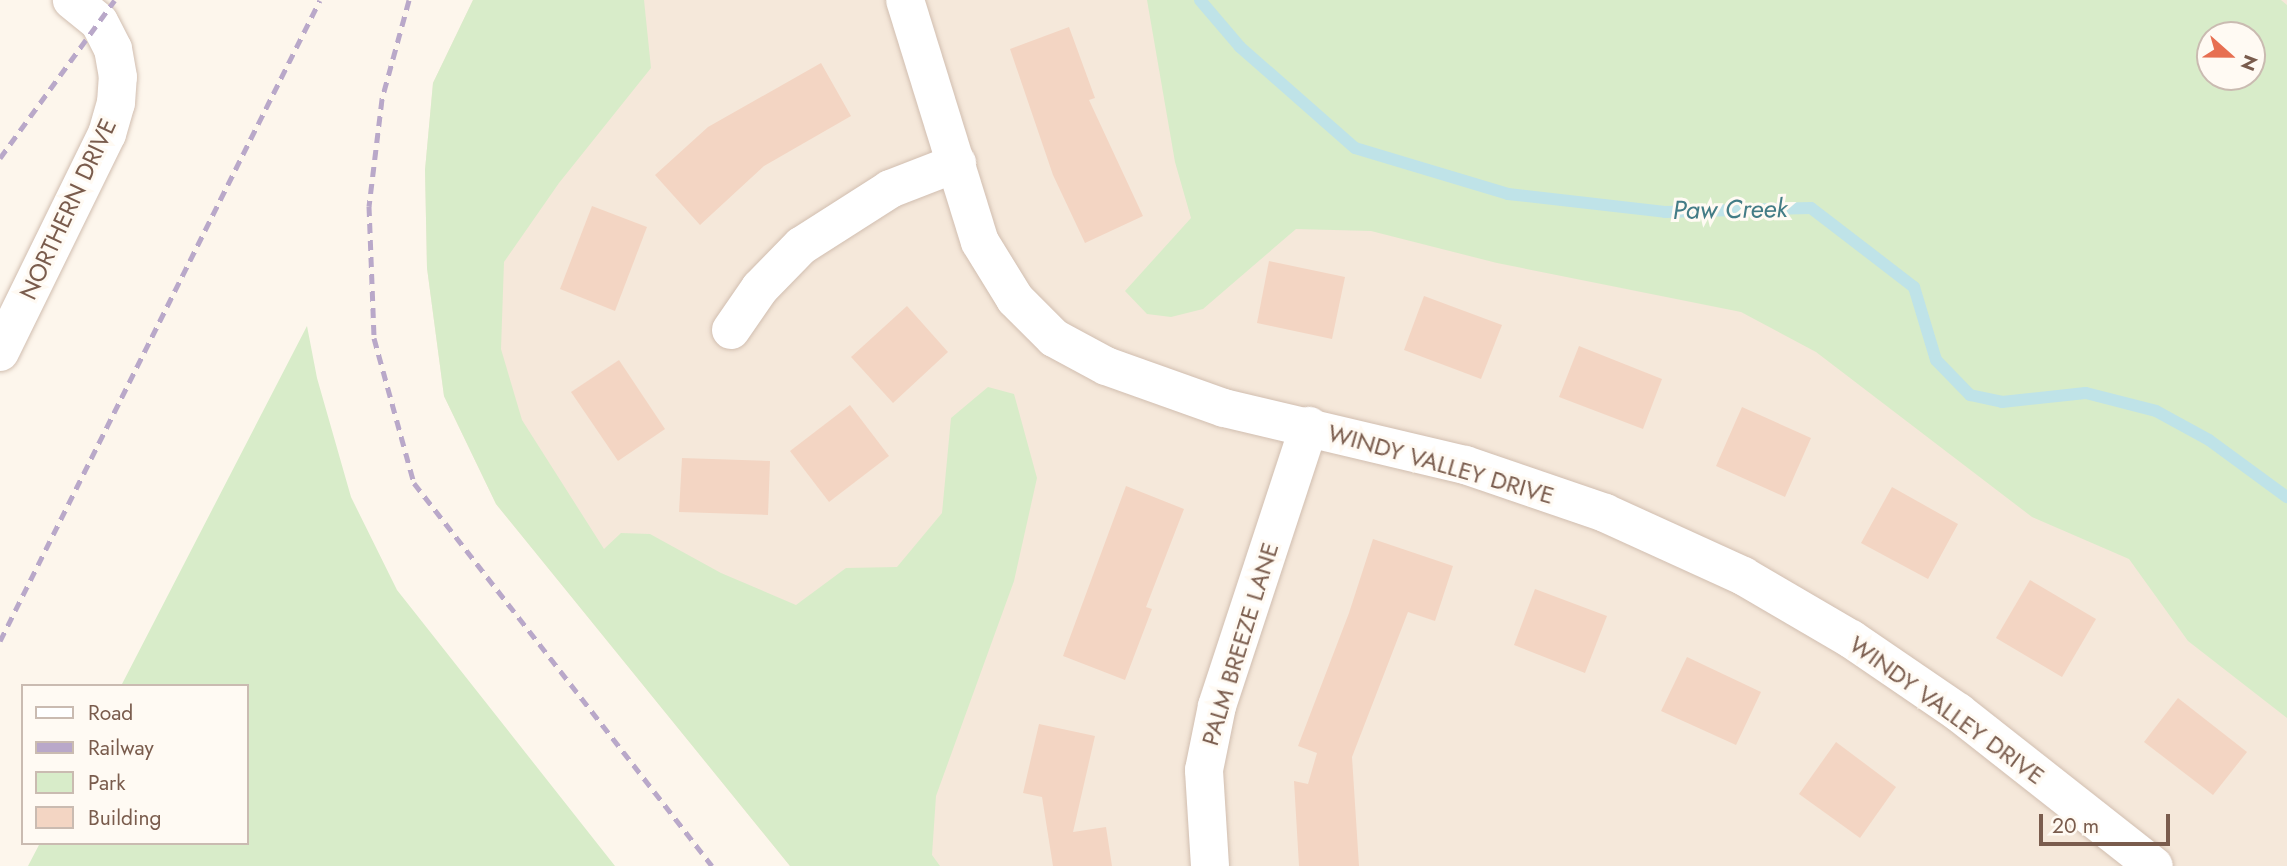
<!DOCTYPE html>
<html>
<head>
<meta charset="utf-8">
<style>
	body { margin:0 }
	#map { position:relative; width:2287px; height:866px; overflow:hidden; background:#fdf6ec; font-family:Jost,sans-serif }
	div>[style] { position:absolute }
	.residential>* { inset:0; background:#f5e8da }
	.green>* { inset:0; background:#d8ecc9 }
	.stream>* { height:12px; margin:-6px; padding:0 6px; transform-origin:6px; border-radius:6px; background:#bfe3e8 }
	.building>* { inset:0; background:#f3d5c3 }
	.roads { filter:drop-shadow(0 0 2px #d1beb0) drop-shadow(0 0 2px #d1beb0) }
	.street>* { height:38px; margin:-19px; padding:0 19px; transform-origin:19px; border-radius:19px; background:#fff }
	.rail>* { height:5px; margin-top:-2.5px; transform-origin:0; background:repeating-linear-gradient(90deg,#b9a8c9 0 10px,transparent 0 17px) }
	span { translate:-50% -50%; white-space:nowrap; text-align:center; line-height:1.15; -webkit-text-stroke:6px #fffaf3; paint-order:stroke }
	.street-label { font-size:24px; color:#7a5c4d }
	.water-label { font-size:26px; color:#437c86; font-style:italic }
	.legend { position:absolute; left:21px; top:684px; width:228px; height:161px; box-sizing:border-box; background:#fffaf3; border:2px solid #cabbb1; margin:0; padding:9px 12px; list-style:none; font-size:21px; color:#7a5c4d }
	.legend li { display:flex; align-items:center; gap:14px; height:35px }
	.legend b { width:35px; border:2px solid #cabbb1 }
	.north { position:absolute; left:2196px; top:21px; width:70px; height:70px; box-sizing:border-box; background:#fffaf3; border:2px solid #cabbb1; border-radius:50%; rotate:111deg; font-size:19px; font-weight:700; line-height:28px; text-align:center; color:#7a5c4d }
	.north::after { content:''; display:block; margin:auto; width:24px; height:32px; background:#e76f51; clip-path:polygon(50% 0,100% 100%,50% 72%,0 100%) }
	.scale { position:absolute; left:2039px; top:814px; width:131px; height:32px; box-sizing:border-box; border:4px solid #7a5c4d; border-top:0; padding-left:9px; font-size:21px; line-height:24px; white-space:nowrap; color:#7a5c4d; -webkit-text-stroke:5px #fffaf3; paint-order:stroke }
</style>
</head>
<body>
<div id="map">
	<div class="residential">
		<i style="clip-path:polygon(evenodd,473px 0,2287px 0,2287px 866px,790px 866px,496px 504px,444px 396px,427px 268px,425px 170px,433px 83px,473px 0,2210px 35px,2252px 35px,2252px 77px,2210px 77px,2210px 35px)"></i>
	</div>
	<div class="green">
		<i style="clip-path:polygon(473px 0,644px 0,651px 68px,559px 183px,504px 262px,501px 349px,522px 420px,604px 549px,621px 533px,650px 534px,721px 573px,796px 605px,846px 568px,897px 567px,942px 513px,951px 418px,988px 387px,1014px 394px,1037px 478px,1014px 581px,936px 796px,932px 855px,940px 866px,790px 866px,496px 504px,444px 396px,427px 268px,425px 170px,433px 83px)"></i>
		<i style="clip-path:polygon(evenodd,1147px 0,2281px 0,2287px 5px,2287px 718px,2188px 641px,2129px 559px,2032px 517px,1816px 352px,1741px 312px,1497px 263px,1371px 231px,1296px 229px,1203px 309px,1171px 317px,1147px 314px,1125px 291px,1191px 218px,1175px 162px,1147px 0,2252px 35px,2252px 77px,2210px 77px,2210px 35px,2252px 35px)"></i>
		<i style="clip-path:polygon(307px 326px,317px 378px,351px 497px,397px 590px,615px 866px,28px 866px,40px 843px,247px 843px,247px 686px,121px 686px)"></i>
	</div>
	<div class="stream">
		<i style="left:1200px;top:0;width:62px;rotate:49.6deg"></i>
		<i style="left:1240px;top:47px;width:153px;rotate:41.3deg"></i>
		<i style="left:1355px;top:148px;width:160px;rotate:16.7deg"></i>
		<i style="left:1508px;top:194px;width:158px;rotate:6.5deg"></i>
		<i style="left:1665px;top:212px;width:146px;rotate:-1.6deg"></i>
		<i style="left:1811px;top:208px;width:130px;rotate:37.5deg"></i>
		<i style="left:1914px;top:287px;width:76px;rotate:73.2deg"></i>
		<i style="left:1936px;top:360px;width:49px;rotate:45.8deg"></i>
		<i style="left:1970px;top:395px;width:33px;rotate:12deg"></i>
		<i style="left:2002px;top:402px;width:84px;rotate:-6.1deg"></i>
		<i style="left:2086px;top:393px;width:72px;rotate:14.4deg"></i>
		<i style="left:2156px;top:411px;width:60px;rotate:28.7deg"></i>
		<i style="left:2209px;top:440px;width:97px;rotate:36.2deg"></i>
	</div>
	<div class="building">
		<i style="clip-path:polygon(1069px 27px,1095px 98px,1089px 100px,1143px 216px,1085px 243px,1053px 175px,1010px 49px)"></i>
		<i style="clip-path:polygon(821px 63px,851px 116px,764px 166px,700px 225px,655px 175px,708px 127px)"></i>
		<i style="clip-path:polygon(592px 206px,647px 227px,615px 311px,560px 289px)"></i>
		<i style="clip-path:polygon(1269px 261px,1345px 277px,1332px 339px,1257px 323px)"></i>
		<i style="clip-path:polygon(1424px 296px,1502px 325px,1481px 379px,1404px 350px)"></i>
		<i style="clip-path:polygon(907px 306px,948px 352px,893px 403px,851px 357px)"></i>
		<i style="clip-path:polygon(1579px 346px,1662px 379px,1643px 429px,1559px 397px)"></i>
		<i style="clip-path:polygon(619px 360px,665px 429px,618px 461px,571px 392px)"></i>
		<i style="clip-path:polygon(850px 405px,889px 456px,829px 502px,790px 451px)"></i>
		<i style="clip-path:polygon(1742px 407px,1811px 438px,1785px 497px,1716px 466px)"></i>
		<i style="clip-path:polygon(682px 458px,770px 461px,768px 515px,679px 512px)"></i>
		<i style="clip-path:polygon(1126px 486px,1184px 509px,1146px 607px,1152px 609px,1125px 680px,1063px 656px)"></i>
		<i style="clip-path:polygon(1892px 487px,1958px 524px,1928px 579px,1861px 543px)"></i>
		<i style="clip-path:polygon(1373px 539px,1453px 566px,1435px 621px,1408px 612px,1352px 757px,1359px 866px,1299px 866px,1294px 781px,1308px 784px,1317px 753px,1298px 746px,1349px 613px)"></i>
		<i style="clip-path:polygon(2030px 580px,2096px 619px,2062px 677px,1996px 638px)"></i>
		<i style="clip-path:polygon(1535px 589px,1607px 616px,1585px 673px,1514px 645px)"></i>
		<i style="clip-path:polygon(1687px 657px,1761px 692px,1736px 745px,1661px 711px)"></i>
		<i style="clip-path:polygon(2178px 698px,2247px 752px,2213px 795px,2144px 742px)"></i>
		<i style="clip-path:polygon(1039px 724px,1095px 736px,1073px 832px,1106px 827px,1112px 866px,1053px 866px,1042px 797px,1023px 793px)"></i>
		<i style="clip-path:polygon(1836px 742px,1896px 787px,1860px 838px,1799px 794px)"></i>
	</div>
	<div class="roads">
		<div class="street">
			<i style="left:905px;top:0;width:253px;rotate:72.8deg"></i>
			<i style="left:980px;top:242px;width:67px;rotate:58.4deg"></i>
			<i style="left:1015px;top:299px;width:55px;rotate:45deg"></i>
			<i style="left:1054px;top:338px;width:59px;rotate:28.3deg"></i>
			<i style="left:1106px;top:366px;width:125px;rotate:19.6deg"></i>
			<i style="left:1224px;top:408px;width:248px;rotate:13.3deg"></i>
			<i style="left:1465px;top:465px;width:148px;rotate:18.9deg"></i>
			<i style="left:1605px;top:513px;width:152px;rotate:24.5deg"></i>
			<i style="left:1743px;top:576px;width:125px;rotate:30.3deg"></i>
			<i style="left:1851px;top:639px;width:130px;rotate:34.3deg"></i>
			<i style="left:1958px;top:712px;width:249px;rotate:38.2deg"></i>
			<i style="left:731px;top:330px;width:51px;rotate:-55.4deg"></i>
			<i style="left:760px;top:288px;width:59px;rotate:-45.7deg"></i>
			<i style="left:801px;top:246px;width:106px;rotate:-32.6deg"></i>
			<i style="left:890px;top:189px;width:72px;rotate:-21.2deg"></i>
			<i style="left:0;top:352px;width:243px;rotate:-63.9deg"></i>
			<i style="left:107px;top:134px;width:32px;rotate:-74deg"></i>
			<i style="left:116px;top:103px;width:26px;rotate:-86deg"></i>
			<i style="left:118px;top:77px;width:28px;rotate:-100deg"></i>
			<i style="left:113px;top:49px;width:30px;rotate:-117deg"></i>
			<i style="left:99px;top:22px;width:35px;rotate:-141deg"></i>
			<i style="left:1210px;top:866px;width:96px;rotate:-93.6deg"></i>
			<i style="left:1204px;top:770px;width:65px;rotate:-78.5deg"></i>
			<i style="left:1217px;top:706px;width:295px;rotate:-71.8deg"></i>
		</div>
	</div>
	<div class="rail">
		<i style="left:409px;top:0;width:103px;rotate:105.3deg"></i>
		<i style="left:382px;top:99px;width:108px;rotate:96.9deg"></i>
		<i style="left:369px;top:206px;width:132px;rotate:87.8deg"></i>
		<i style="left:374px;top:338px;width:150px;rotate:74.6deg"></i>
		<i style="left:414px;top:483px;width:485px;rotate:52.1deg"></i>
		<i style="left:0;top:158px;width:195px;rotate:-54deg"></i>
		<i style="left:0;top:641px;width:716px;rotate:-63.47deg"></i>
	</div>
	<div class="street-label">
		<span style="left:68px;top:209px;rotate:-65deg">NORTHERN DRIVE</span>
		<span style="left:1441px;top:464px;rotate:16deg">WINDY VALLEY DRIVE</span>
		<span style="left:1240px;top:644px;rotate:-73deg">PALM BREEZE LANE</span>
		<span style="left:1947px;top:710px;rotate:36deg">WINDY VALLEY DRIVE</span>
	</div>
	<div class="water-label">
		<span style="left:1730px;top:210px;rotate:-1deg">Paw Creek</span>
	</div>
	<ul class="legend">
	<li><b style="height:9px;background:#fff"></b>Road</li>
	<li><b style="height:9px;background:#b9a8c9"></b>Railway</li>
	<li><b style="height:19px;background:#d8ecc9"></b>Park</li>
	<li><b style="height:19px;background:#f3d5c3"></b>Building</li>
	</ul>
	<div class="north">N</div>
	<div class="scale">20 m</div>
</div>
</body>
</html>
